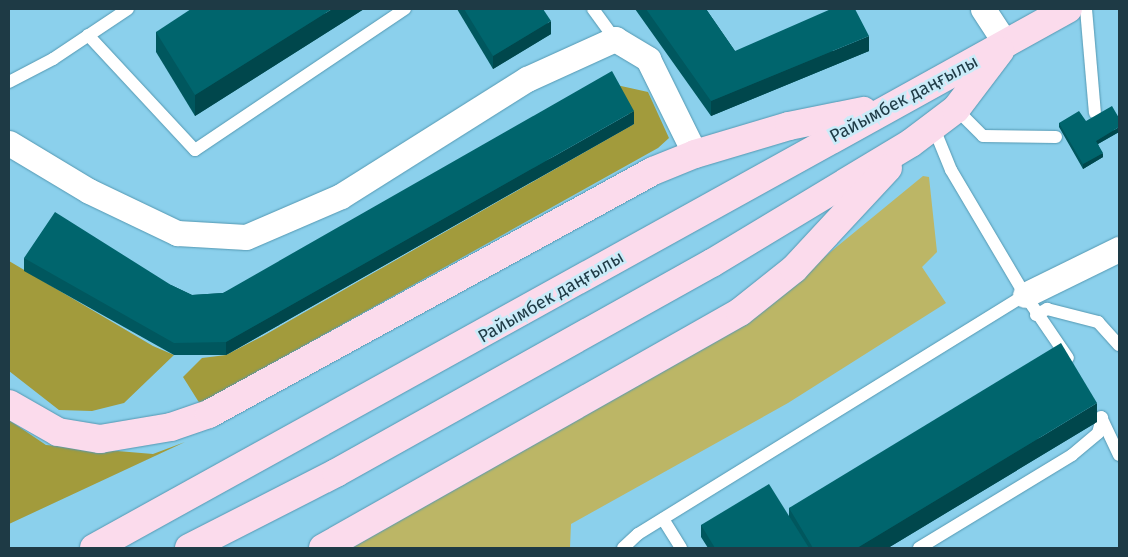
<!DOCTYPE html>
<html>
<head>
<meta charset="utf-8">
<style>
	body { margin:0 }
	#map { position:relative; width:1128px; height:557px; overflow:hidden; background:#8bd0ec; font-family:"Fira Sans",sans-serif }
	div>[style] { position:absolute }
	.green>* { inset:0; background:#bcb666 }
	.forest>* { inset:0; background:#a29b3c }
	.roads { filter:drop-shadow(0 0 1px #5498b2) drop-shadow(0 0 1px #5498b2) }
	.service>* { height:12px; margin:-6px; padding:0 6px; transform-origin:6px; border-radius:6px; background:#fff }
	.minor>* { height:25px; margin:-12.5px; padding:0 12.5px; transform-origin:12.5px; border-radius:12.5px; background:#fff }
	.primary>* { height:28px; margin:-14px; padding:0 14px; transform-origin:14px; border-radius:14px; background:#fbdbec }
	.wall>* { inset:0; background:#00575e }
	.shaded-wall>* { inset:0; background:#00474c }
	.building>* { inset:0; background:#00656d }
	span { translate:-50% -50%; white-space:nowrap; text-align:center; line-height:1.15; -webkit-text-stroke:5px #caecf9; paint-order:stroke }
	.street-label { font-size:18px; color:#1e3a45 }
	.frame { position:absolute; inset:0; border:10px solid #1e3a45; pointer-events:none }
</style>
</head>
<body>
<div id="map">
	<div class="green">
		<i style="clip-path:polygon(923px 176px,929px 177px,937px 252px,922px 267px,946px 303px,788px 403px,571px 524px,570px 548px,351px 548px,739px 327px)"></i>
	</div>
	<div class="forest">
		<i style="clip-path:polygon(612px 84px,648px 92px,669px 138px,658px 148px,200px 404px,183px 377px,202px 358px,226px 355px,263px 336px,634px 124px)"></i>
		<i style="clip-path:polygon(9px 261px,153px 346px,174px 355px,124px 403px,92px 411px,59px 410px,9px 371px)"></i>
		<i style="clip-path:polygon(9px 420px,46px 445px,153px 454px,185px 442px,9px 524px)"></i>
	</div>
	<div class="roads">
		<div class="service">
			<i style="left:593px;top:9px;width:37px;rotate:54deg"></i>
			<i style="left:1086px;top:9px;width:104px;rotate:85.1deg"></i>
			<i style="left:88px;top:35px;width:157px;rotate:47.1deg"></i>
			<i style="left:195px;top:150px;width:253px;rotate:-33.9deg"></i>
			<i style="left:9px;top:82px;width:50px;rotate:-27.6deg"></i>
			<i style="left:53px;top:59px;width:90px;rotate:-33.7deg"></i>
			<i style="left:956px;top:109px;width:38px;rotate:45deg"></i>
			<i style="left:983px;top:136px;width:73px;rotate:0.8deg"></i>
			<i style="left:1025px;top:295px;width:76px;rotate:55.7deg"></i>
			<i style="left:1036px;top:315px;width:13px;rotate:-29deg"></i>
			<i style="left:1047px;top:309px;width:53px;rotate:14.3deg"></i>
			<i style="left:1098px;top:322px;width:31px;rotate:48deg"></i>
			<i style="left:1101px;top:417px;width:42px;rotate:64.7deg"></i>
			<i style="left:663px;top:519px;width:34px;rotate:58deg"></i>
			<i style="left:623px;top:548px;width:21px;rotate:-43deg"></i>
			<i style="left:638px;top:534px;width:455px;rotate:-31.7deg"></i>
			<i style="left:1025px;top:295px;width:145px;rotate:-120.6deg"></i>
			<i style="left:951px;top:170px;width:48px;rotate:-112.2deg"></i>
			<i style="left:919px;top:548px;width:179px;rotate:-31.3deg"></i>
			<i style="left:1072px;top:455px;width:34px;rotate:-40deg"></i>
			<i style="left:1098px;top:433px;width:16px;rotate:-75deg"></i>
		</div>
		<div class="minor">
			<i style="left:983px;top:9px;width:42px;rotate:56.7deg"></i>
			<i style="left:9px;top:143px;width:93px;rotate:31deg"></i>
			<i style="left:89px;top:191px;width:98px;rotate:25.5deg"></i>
			<i style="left:177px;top:233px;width:69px;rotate:3.3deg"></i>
			<i style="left:246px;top:237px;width:103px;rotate:-23.3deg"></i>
			<i style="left:341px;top:196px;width:220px;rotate:-32.2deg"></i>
			<i style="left:527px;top:79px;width:97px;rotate:-24.4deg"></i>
			<i style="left:615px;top:39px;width:39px;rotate:31deg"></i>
			<i style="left:648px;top:59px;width:106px;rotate:63.7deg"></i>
			<i style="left:1025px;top:295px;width:105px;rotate:-26.1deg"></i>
		</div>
		<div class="primary">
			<i style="left:9px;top:404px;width:56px;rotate:29.7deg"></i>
			<i style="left:58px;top:432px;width:43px;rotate:9.5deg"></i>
			<i style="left:100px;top:439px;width:72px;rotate:-9.6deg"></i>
			<i style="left:171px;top:427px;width:40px;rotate:-18.9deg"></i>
			<i style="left:209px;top:414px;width:506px;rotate:-28.69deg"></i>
			<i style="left:653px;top:171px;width:45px;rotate:-22deg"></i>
			<i style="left:695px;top:154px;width:98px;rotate:-16.6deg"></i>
			<i style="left:789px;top:126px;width:76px;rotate:-11.5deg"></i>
			<i style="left:94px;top:548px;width:1113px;rotate:-28.96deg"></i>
			<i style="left:189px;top:548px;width:165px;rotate:-27deg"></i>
			<i style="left:336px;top:473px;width:431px;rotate:-29.2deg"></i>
			<i style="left:712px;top:263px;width:232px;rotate:-31.1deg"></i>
			<i style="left:911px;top:143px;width:56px;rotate:-37.1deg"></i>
			<i style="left:956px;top:109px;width:73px;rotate:-52.8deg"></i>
			<i style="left:323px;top:548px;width:479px;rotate:-29.5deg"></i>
			<i style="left:740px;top:312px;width:69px;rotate:-38.5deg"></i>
			<i style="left:794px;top:269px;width:138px;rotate:-47.1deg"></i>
		</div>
	</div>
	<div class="wall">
		<i style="clip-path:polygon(364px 9px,195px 116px,156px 52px,156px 32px)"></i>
		<i style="clip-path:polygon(457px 9px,543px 9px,551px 34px,493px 69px)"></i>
		<i style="clip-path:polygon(635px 9px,706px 9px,735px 51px,869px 51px,711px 116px)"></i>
		<i style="clip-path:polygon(1086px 121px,1119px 132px,1098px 144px,1103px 157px,1083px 169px,1059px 127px,1059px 123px)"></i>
		<i style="clip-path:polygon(634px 124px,226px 355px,174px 355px,24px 271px,24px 258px,171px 285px,192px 295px,223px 293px)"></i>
		<i style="clip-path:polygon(1097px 422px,888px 548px,708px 548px,701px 537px,701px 525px,789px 516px,789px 508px)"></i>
	</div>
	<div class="shaded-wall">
		<i style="clip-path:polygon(332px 9px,364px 9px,195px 116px,195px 95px)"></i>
		<i style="clip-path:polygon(551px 21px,551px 34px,493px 69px,493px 56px)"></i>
		<i style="clip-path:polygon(869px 36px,869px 51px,711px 116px,711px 101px)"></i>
		<i style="clip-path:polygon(634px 111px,634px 124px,226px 355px,226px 342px)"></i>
		<i style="clip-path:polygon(1119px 127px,1119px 132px,1096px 145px,1096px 141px)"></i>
		<i style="clip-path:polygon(1103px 153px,1103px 157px,1083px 169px,1083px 164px)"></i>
		<i style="clip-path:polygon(1097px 403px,1097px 422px,888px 548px,857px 548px)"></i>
	</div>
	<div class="building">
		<i style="clip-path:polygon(191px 9px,332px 9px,195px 95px,156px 32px)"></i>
		<i style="clip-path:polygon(464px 9px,543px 9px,551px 21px,493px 56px)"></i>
		<i style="clip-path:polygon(646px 9px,706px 9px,735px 51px,831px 9px,855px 9px,869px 36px,711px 101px)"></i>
		<i style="clip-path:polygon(612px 71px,634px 111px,226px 342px,174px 343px,24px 258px,55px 212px,171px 285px,192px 295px,223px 293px)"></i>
		<i style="clip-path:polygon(1112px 106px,1119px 118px,1119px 127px,1096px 141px,1103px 153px,1083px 164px,1059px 123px,1079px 111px,1086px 121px)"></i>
		<i style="clip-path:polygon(1061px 343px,1097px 403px,857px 548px,813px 548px,789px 508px)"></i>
		<i style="clip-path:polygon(769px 484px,809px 548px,715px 548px,701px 525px)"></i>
	</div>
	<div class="street-label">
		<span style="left:904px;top:99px;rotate:-28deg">Райымбек даңғылы</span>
		<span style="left:551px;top:297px;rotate:-30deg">Райымбек даңғылы</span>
	</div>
	<div class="frame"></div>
</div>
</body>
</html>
